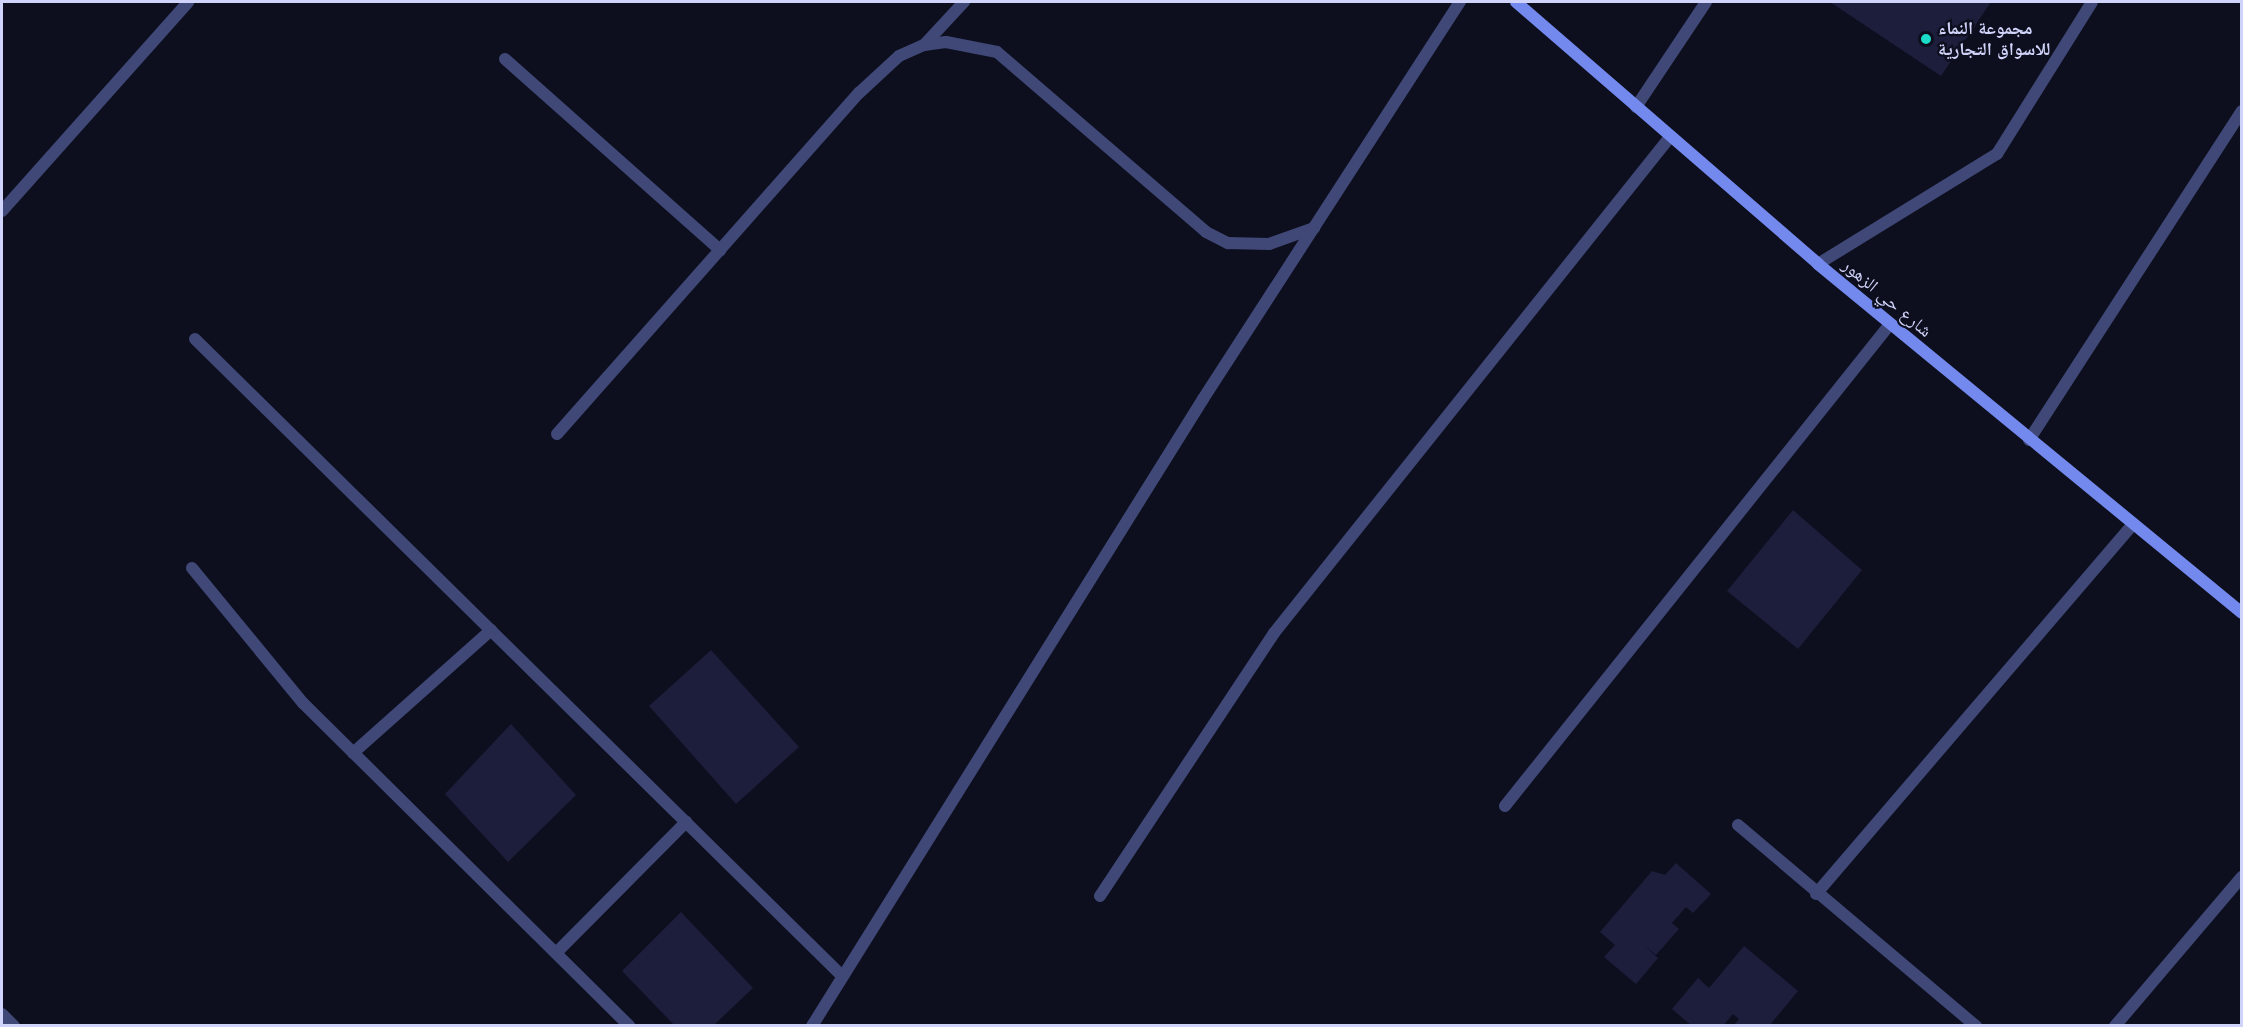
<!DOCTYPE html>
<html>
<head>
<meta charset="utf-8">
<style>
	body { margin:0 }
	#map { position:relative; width:2243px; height:1027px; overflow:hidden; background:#0e0f1e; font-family:"Work Sans","Noto Naskh Arabic",sans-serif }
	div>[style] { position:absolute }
	.building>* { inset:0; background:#1d1d3c }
	.street>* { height:12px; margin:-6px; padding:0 6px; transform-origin:6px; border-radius:6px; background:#3f4877 }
	.secondary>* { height:12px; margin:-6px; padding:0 6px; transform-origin:6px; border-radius:6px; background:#7389ee }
	.dots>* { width:16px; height:16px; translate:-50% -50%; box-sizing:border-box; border:3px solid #0e0f1e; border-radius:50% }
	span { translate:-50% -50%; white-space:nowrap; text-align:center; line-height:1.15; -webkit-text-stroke:4.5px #0e0f1e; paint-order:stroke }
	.poi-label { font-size:18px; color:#d1d4fa; font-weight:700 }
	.left { translate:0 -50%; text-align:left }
	.street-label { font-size:18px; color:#d1d4fa }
	.frame { position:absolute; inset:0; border:3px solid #d1d4fa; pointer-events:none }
</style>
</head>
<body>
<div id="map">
	<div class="building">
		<i style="clip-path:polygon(1830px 2px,1991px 2px,1941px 76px)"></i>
		<i style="clip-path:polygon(1793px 510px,1862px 570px,1798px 649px,1727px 591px)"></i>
		<i style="clip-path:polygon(711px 650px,799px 747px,736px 804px,649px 706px)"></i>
		<i style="clip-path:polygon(511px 724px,576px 795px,508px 862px,445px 794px)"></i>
		<i style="clip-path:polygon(1676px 863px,1711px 894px,1693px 913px,1686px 907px,1672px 923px,1679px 929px,1656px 955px,1645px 946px,1658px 958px,1636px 984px,1604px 957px,1615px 945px,1600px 932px,1652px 871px,1665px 875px)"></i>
		<i style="clip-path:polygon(681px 912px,753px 988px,713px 1026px,675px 1026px,622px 971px)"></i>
		<i style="clip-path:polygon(1744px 946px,1798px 991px,1769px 1026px,1733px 1026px,1739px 1019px,1733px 1014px,1723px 1026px,1692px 1026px,1672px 1009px,1698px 978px,1709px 988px)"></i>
	</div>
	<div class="street">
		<i style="left:924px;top:45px;width:59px;rotate:-47.1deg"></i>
		<i style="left:505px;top:59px;width:288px;rotate:41.6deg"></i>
		<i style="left:1636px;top:107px;width:126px;rotate:-56.3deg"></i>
		<i style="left:2px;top:211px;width:280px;rotate:-48.3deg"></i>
		<i style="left:1818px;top:264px;width:210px;rotate:-31.6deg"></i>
		<i style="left:1997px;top:154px;width:179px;rotate:-58deg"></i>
		<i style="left:195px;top:339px;width:908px;rotate:44.55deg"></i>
		<i style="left:557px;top:434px;width:456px;rotate:-48.5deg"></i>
		<i style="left:859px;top:93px;width:54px;rotate:-42.8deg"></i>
		<i style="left:899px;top:56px;width:27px;rotate:-24deg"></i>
		<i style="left:924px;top:45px;width:22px;rotate:-8deg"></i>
		<i style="left:946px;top:42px;width:52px;rotate:11.1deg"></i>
		<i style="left:997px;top:52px;width:276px;rotate:40.7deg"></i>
		<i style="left:1206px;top:232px;width:25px;rotate:27deg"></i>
		<i style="left:1228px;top:243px;width:41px;rotate:1.4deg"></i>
		<i style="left:1269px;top:244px;width:48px;rotate:-19.6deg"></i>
		<i style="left:2029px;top:440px;width:392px;rotate:-57.1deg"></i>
		<i style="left:192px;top:568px;width:175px;rotate:50.6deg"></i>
		<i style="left:303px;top:703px;width:459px;rotate:44.7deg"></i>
		<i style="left:353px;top:753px;width:185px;rotate:-41.7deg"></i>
		<i style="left:1505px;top:806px;width:617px;rotate:-51.38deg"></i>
		<i style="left:1738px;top:825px;width:312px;rotate:40.2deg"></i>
		<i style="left:1816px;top:894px;width:486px;rotate:-49.4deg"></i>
		<i style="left:1100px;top:896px;width:315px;rotate:-56.5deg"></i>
		<i style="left:1274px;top:633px;width:635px;rotate:-51.4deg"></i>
		<i style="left:556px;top:953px;width:185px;rotate:-45.2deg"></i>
		<i style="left:2px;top:1014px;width:17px;rotate:45deg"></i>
		<i style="left:812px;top:1026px;width:739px;rotate:-58.05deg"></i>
		<i style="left:1203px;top:399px;width:473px;rotate:-57.1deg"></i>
		<i style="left:2115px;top:1026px;width:196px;rotate:-49.6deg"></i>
	</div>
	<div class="secondary">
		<i style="left:1516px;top:2px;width:400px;rotate:40.9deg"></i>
		<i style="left:1818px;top:264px;width:549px;rotate:39.46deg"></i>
	</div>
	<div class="dots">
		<i style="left:1926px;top:39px;background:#1adcc8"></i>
	</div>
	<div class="poi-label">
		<span class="left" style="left:1938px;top:39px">مجموعة النماء<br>للاسواق التجارية</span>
	</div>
	<div class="street-label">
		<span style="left:1887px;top:298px;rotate:40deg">شارع حي الزهور</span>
	</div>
	<div class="frame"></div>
</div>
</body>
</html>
